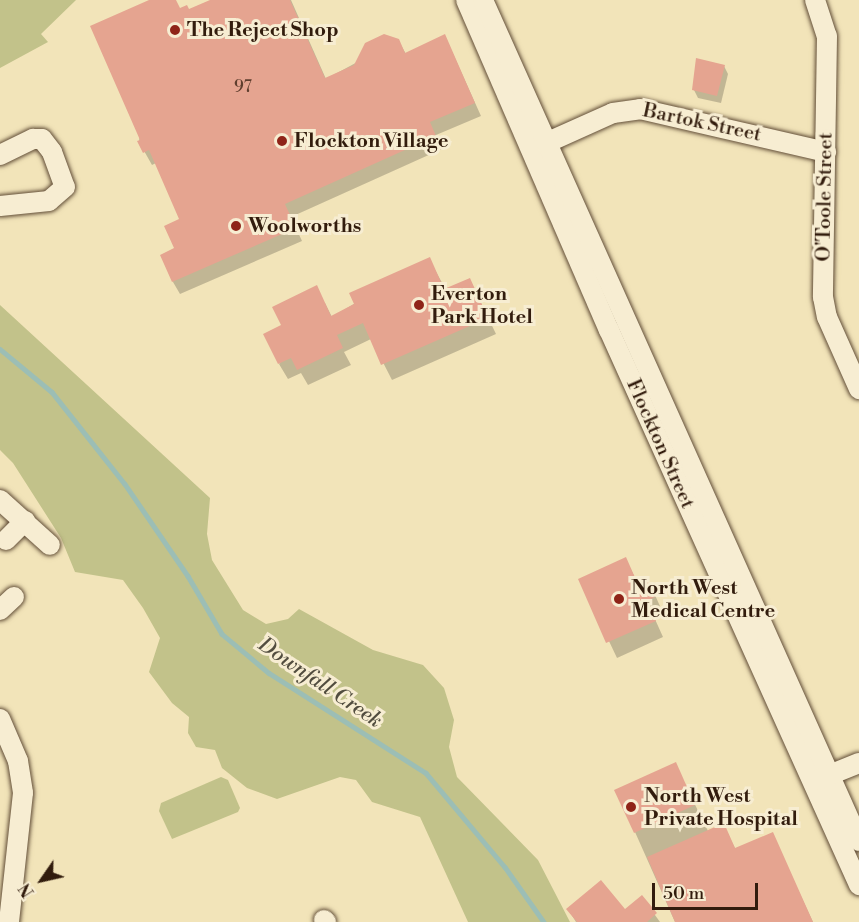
<!DOCTYPE html>
<html>
<head>
<meta charset="utf-8">
<style>
	body { margin:0 }
	#map { position:relative; width:859px; height:922px; overflow:hidden; background:#f2e4b9; font-family:"Libre Bodoni",serif }
	div>[style] { position:absolute }
	.green>* { inset:0; background:#c2c28a }
	.shadow>* { inset:0; background:#0003 }
	.stream>* { height:4.5px; margin:-2.25px; padding:0 2.25px; transform-origin:2.25px; border-radius:2.25px; background:#9cbeb5 }
	.building>* { inset:0; background:#e5a490 }
	.roads { filter:drop-shadow(0 0 2px #624e38) drop-shadow(0 0 2px #624e38) }
	.minor>* { height:20px; margin:-10px; padding:0 10px; transform-origin:10px; border-radius:10px; background:#f7edd2 }
	.dots>* { width:16px; height:16px; translate:-50% -50%; box-sizing:border-box; border:3px solid #f7edd2; border-radius:50% }
	span { translate:-50% -50%; white-space:nowrap; text-align:center; line-height:1.15; -webkit-text-stroke:6px #f7edd2; paint-order:stroke }
	.number-label { font-size:16px; color:#5f3e2e }
	.number-label span { -webkit-text-stroke-width:0 }
	.poi-label { font-size:20px; color:#321c0d; font-weight:700 }
	.left { translate:0 -50%; text-align:left }
	.street-label { font-size:20px; color:#321c0d }
	.water-label { font-size:21px; color:#524d3f; font-style:italic }
	.north { position:absolute; left:12px; top:850px; width:60px; height:60px; -webkit-text-stroke:4px #f7edd2; paint-order:stroke; rotate:236deg; font-size:16px; font-weight:700; line-height:24px; text-align:center; color:#321c0d }
	.north::after { content:''; display:block; margin:auto; width:21px; height:27px; background:#321c0d; clip-path:polygon(50% 0,100% 100%,50% 72%,0 100%) }
	.scale { position:absolute; left:652px; top:883px; width:106px; height:27px; box-sizing:border-box; border:3px solid #321c0d; border-top:0; padding-left:8px; font-size:18px; line-height:21px; white-space:nowrap; color:#321c0d; -webkit-text-stroke:4px #f7edd2; paint-order:stroke }
</style>
</head>
<body>
<div id="map">
	<div class="green">
		<i style="clip-path:polygon(0 0,76px 0,41px 34px,48px 42px,0 68px)"></i>
		<i style="clip-path:polygon(0 305px,210px 498px,207px 534px,212px 560px,243px 610px,266px 624px,288px 619px,299px 609px,373px 650px,423px 665px,444px 688px,454px 720px,449px 747px,457px 777px,538px 860px,570px 922px,468px 922px,420px 817px,372px 802px,356px 780px,340px 777px,277px 799px,247px 788px,222px 768px,215px 750px,196px 747px,188px 733px,189px 717px,172px 703px,149px 672px,160px 638px,143px 608px,123px 580px,75px 572px,61px 538px,13px 463px,0 450px)"></i>
		<i style="clip-path:polygon(221px 777px,228px 780px,240px 808px,238px 812px,172px 839px,159px 811px,161px 803px)"></i>
	</div>
	<div class="shadow">
		<i style="clip-path:polygon(153px 0,175px 0,180px 10px,189px 11px,214px 0,291px 0,326px 79px,398px 40px,406px 54px,445px 36px,481px 116px,436px 135px,442px 149px,291px 217px,302px 241px,180px 294px,173px 282px,181px 220px,156px 163px,152px 165px,139px 142px)"></i>
		<i style="clip-path:polygon(724px 66px,728px 74px,721px 103px,698px 98px,694px 90px)"></i>
		<i style="clip-path:polygon(429px 259px,446px 290px,470px 280px,496px 334px,392px 380px,371px 339px,344px 352px,351px 365px,308px 385px,301px 373px,288px 379px,279px 364px,325px 303px,332px 317px)"></i>
		<i style="clip-path:polygon(625px 559px,638px 583px,646px 580px,655px 595px,663px 613px,654px 617px,663px 637px,617px 658px,580px 580px)"></i>
		<i style="clip-path:polygon(675px 764px,708px 831px,723px 825px,736px 850px,772px 834px,813px 922px,675px 922px,635px 832px)"></i>
		<i style="clip-path:polygon(642px 897px,660px 922px,576px 922px,568px 909px,625px 912px)"></i>
	</div>
	<div class="stream">
		<i style="left:0;top:349px;width:67px;rotate:39.6deg"></i>
		<i style="left:52px;top:392px;width:117px;rotate:51.6deg"></i>
		<i style="left:125px;top:484px;width:112px;rotate:55.6deg"></i>
		<i style="left:188px;top:576px;width:67px;rotate:59.6deg"></i>
		<i style="left:222px;top:634px;width:61px;rotate:39.7deg"></i>
		<i style="left:269px;top:673px;width:186px;rotate:32.5deg"></i>
		<i style="left:426px;top:773px;width:123px;rotate:50deg"></i>
		<i style="left:505px;top:867px;width:67px;rotate:54.7deg"></i>
	</div>
	<div class="building">
		<i style="clip-path:polygon(149px 0,176px 0,180px 8px,187px 5px,189px 9px,210px 0,290px 0,325px 78px,354px 65px,365px 43px,384px 34px,399px 39px,405px 53px,445px 34px,475px 103px,430px 122px,436px 136px,285px 204px,296px 228px,172px 282px,160px 255px,174px 248px,164px 226px,179px 219px,149px 150px,143px 153px,137px 141px,140px 140px,90px 26px)"></i>
		<i style="clip-path:polygon(696px 58px,725px 65px,717px 96px,692px 90px)"></i>
		<i style="clip-path:polygon(430px 257px,444px 289px,470px 278px,488px 318px,381px 365px,363px 323px,337px 335px,343px 348px,297px 370px,291px 358px,278px 364px,263px 334px,281px 325px,272px 307px,317px 285px,331px 316px,354px 304px,349px 293px)"></i>
		<i style="clip-path:polygon(626px 557px,637px 582px,646px 578px,655px 597px,646px 601px,656px 621px,606px 643px,578px 579px)"></i>
		<i style="clip-path:polygon(676px 762px,695px 805px,634px 833px,614px 790px)"></i>
		<i style="clip-path:polygon(724px 823px,735px 848px,773px 832px,813px 922px,675px 922px,647px 857px)"></i>
		<i style="clip-path:polygon(601px 880px,625px 909px,642px 895px,657px 913px,647px 922px,577px 922px,566px 909px)"></i>
	</div>
	<div class="roads">
		<div class="minor">
			<i style="left:466px;top:0;width:360px;rotate:66.6deg"></i>
			<i style="left:609px;top:330px;width:609px;rotate:65.75deg"></i>
			<i style="left:483px;top:0;width:921px;rotate:65.91deg"></i>
			<i style="left:815px;top:0;width:38px;rotate:72deg"></i>
			<i style="left:827px;top:36px;width:261px;rotate:90.9deg"></i>
			<i style="left:823px;top:297px;width:20px;rotate:79deg"></i>
			<i style="left:827px;top:317px;width:79px;rotate:66deg"></i>
			<i style="left:546px;top:143px;width:73px;rotate:-24.1deg"></i>
			<i style="left:613px;top:113px;width:27px;rotate:-8deg"></i>
			<i style="left:640px;top:109px;width:191px;rotate:13deg"></i>
			<i style="left:0;top:155px;width:37px;rotate:-26deg"></i>
			<i style="left:33px;top:139px;width:9px"></i>
			<i style="left:42px;top:139px;width:16px;rotate:52deg"></i>
			<i style="left:52px;top:152px;width:37px;rotate:70deg"></i>
			<i style="left:65px;top:187px;width:21px;rotate:139deg"></i>
			<i style="left:49px;top:201px;width:49px;rotate:174.2deg"></i>
			<i style="left:0;top:500px;width:67px;rotate:42deg"></i>
			<i style="left:6px;top:540px;width:27px;rotate:-45deg"></i>
			<i style="left:0;top:610px;width:19px;rotate:-43deg"></i>
			<i style="left:0;top:719px;width:46px;rotate:66.8deg"></i>
			<i style="left:18px;top:761px;width:32px;rotate:81deg"></i>
			<i style="left:23px;top:793px;width:130px;rotate:96.2deg"></i>
			<i style="left:817px;top:780px;width:45px;rotate:-22deg"></i>
			<i style="left:324px;top:920px;width:3px;rotate:45deg"></i>
		</div>
	</div>
	<div class="dots">
		<i style="left:175px;top:30px;background:#8f2418"></i>
		<i style="left:282px;top:141px;background:#8f2418"></i>
		<i style="left:236px;top:226px;background:#8f2418"></i>
		<i style="left:419px;top:305px;background:#8f2418"></i>
		<i style="left:619px;top:599px;background:#8f2418"></i>
		<i style="left:631px;top:807px;background:#8f2418"></i>
	</div>
	<div class="number-label">
		<span style="left:243px;top:87px">97</span>
	</div>
	<div class="poi-label">
		<span class="left" style="left:187px;top:30px">The Reject Shop</span>
		<span class="left" style="left:294px;top:141px">Flockton Village</span>
		<span class="left" style="left:248px;top:226px">Woolworths</span>
		<span class="left" style="left:431px;top:306px">Everton<br>Park Hotel</span>
		<span class="left" style="left:631px;top:600px">North West<br>Medical Centre</span>
		<span class="left" style="left:644px;top:808px">North West<br>Private Hospital</span>
	</div>
	<div class="street-label">
		<span style="left:702px;top:123px;rotate:12deg">Bartok Street</span>
		<span style="left:825px;top:197px;rotate:-89deg">O'Toole Street</span>
		<span style="left:660px;top:444px;rotate:66deg">Flockton Street</span>
	</div>
	<div class="water-label">
		<span style="left:320px;top:683px;rotate:34deg">Downfall Creek</span>
	</div>
	<div class="north">N</div>
	<div class="scale">50 m</div>
</div>
</body>
</html>
